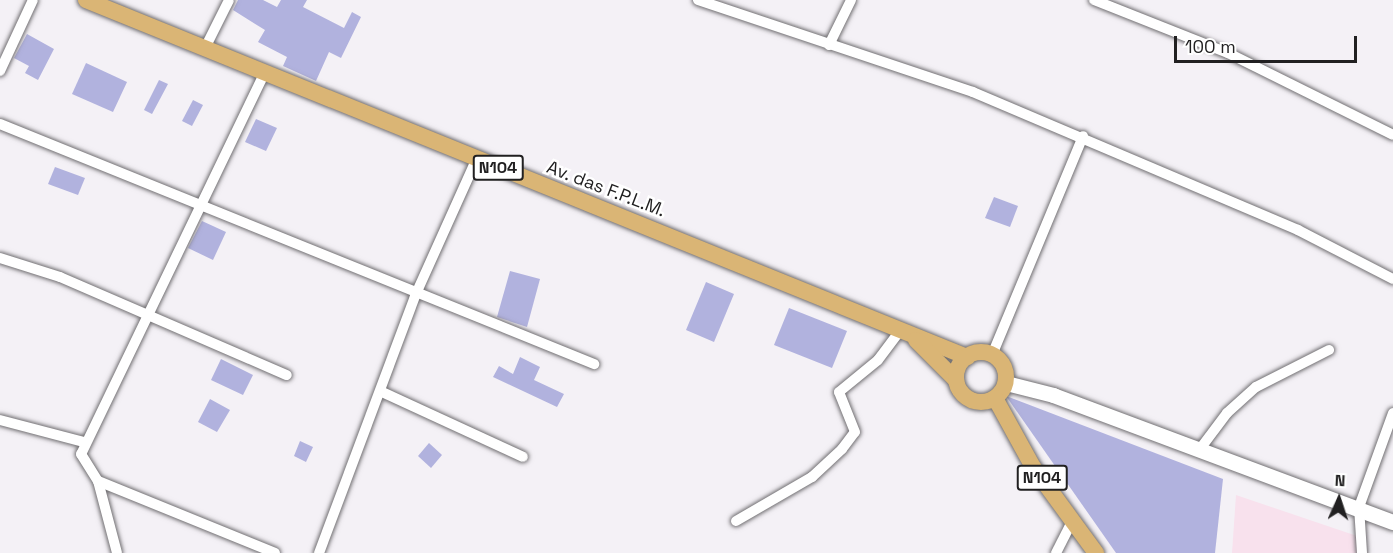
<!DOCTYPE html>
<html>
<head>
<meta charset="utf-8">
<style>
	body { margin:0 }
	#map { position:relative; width:1393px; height:553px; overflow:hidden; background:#f4f1f6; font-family:"Space Grotesk",sans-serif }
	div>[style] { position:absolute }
	.medical>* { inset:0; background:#f8e1ed }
	.building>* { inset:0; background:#b1b2de }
	.roads { filter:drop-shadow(0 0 2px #716f72) drop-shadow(0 0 2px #716f72) }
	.minor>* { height:10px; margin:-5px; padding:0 5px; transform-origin:5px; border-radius:5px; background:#fff }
	.secondary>* { height:15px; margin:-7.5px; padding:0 7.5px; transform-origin:7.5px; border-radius:7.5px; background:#fff }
	.primary>* { height:16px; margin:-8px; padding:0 8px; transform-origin:8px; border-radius:8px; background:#dab575 }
	.primary>.ring { margin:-8px; padding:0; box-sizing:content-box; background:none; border:16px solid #dab575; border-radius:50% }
	span { translate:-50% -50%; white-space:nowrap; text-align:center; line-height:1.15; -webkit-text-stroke:5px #fff; paint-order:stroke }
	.shield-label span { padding:2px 4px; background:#fff; border:2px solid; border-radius:4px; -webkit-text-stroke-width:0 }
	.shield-label { font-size:16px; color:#212021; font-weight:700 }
	.street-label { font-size:18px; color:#212021 }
	.north { position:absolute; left:1309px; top:469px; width:60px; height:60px; -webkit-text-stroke:4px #fff; paint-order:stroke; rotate:3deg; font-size:16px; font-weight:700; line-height:24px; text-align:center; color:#212021 }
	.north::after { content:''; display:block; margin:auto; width:21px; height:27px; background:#212021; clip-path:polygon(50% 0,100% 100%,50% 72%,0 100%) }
	.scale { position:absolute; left:1174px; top:36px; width:183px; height:27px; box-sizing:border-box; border:3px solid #212021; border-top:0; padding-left:8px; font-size:18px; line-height:21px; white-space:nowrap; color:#212021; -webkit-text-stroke:4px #fff; paint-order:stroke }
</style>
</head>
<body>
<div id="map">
	<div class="medical">
		<i style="clip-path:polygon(1236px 495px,1357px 536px,1358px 553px,1232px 553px)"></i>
	</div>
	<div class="building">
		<i style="clip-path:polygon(238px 0,263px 0,277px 7px,281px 0,307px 0,303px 7px,344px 28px,352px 12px,361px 17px,341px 58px,329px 52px,316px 81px,283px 66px,287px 57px,258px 42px,265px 30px,233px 10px)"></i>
		<i style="clip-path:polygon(27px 34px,54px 49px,38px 80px,25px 73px,29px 66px,14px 58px)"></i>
		<i style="clip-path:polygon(86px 63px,127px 82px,113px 112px,72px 94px)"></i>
		<i style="clip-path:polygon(159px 80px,168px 84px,152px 114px,144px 110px)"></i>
		<i style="clip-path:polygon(193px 100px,203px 105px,192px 126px,182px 121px)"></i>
		<i style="clip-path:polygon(256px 119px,277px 128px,266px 151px,245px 142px)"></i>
		<i style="clip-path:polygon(55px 167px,85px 178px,78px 195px,48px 184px)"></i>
		<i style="clip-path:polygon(994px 197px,1018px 206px,1010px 227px,985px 218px)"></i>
		<i style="clip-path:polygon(202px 221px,226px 232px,213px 260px,188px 248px)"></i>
		<i style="clip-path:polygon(510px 271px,540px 279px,527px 327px,497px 317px)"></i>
		<i style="clip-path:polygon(706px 282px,734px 294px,714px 342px,686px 330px)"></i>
		<i style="clip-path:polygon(789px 308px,847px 331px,832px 368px,774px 345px)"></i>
		<i style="clip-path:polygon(520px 357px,540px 367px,534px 380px,564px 394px,557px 407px,493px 377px,499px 366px,513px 374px)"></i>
		<i style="clip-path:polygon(221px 359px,253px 375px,243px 395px,211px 380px)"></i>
		<i style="clip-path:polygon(1006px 396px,1223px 479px,1215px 553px,1116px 553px)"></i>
		<i style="clip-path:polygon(210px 399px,230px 410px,217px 432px,198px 422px)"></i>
		<i style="clip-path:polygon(300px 441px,313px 447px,306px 462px,294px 456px)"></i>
		<i style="clip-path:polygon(429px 443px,442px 455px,431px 468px,418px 456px)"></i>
	</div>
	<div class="roads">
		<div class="minor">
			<i style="left:698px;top:0;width:290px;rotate:18.5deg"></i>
			<i style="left:973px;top:92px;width:353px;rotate:23deg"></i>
			<i style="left:1298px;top:230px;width:107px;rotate:27.3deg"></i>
			<i style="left:1094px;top:0;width:144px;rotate:21.6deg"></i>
			<i style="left:1228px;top:53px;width:184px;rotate:26.4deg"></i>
			<i style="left:829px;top:45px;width:50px;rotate:-63.9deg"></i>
			<i style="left:206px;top:46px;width:51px;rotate:-63.4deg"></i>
			<i style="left:0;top:71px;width:78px;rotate:-65.1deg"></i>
			<i style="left:265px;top:72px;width:424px;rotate:115.7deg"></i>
			<i style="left:81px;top:454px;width:32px;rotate:58deg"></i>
			<i style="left:98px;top:481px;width:191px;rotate:22.1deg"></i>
			<i style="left:0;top:124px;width:641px;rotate:22deg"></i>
			<i style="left:0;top:258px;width:63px;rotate:17.6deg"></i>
			<i style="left:60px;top:277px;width:247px;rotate:23.4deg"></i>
			<i style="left:992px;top:355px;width:237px;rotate:-67.4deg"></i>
			<i style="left:382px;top:392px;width:155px;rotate:24.7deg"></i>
			<i style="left:0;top:420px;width:87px;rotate:14.7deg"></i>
			<i style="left:1200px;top:449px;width:45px;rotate:-53.1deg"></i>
			<i style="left:1227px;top:413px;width:39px;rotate:-42deg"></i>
			<i style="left:1256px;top:387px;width:82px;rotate:-26.9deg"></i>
			<i style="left:98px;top:481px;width:74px;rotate:75.2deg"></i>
			<i style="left:736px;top:521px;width:88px;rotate:-30.1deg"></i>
			<i style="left:812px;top:477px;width:41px;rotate:-43deg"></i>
			<i style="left:842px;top:449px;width:21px;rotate:-53deg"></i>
			<i style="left:855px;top:432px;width:43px;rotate:-111.8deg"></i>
			<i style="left:839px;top:392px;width:50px;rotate:-39.4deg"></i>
			<i style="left:878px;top:360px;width:39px;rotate:-53deg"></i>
			<i style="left:319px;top:553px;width:274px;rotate:-69.5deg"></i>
			<i style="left:415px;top:296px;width:149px;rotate:-65.8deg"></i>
			<i style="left:1056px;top:553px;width:37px;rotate:-63deg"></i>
			<i style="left:1362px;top:553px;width:46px;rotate:-93.7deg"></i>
			<i style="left:1359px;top:507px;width:100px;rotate:-70.1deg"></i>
		</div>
		<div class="secondary">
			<i style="left:1006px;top:383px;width:49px;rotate:14.3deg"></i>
			<i style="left:1053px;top:395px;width:363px;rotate:20.5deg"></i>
		</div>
		<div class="primary">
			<i style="left:86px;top:0;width:951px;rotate:22.06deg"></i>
			<i style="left:916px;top:340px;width:57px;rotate:45deg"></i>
			<i class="ring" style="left:956px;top:352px;width:34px;height:34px"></i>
			<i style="left:995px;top:398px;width:79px;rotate:61.2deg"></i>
			<i style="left:1033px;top:467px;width:107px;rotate:53.8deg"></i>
		</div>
	</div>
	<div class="shield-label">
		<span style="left:498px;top:168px">N104</span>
		<span style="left:1042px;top:478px">N104</span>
	</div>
	<div class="street-label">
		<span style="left:606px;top:189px;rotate:21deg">Av. das F.P.L.M.</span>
	</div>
	<div class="north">N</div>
	<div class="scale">100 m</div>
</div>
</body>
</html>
